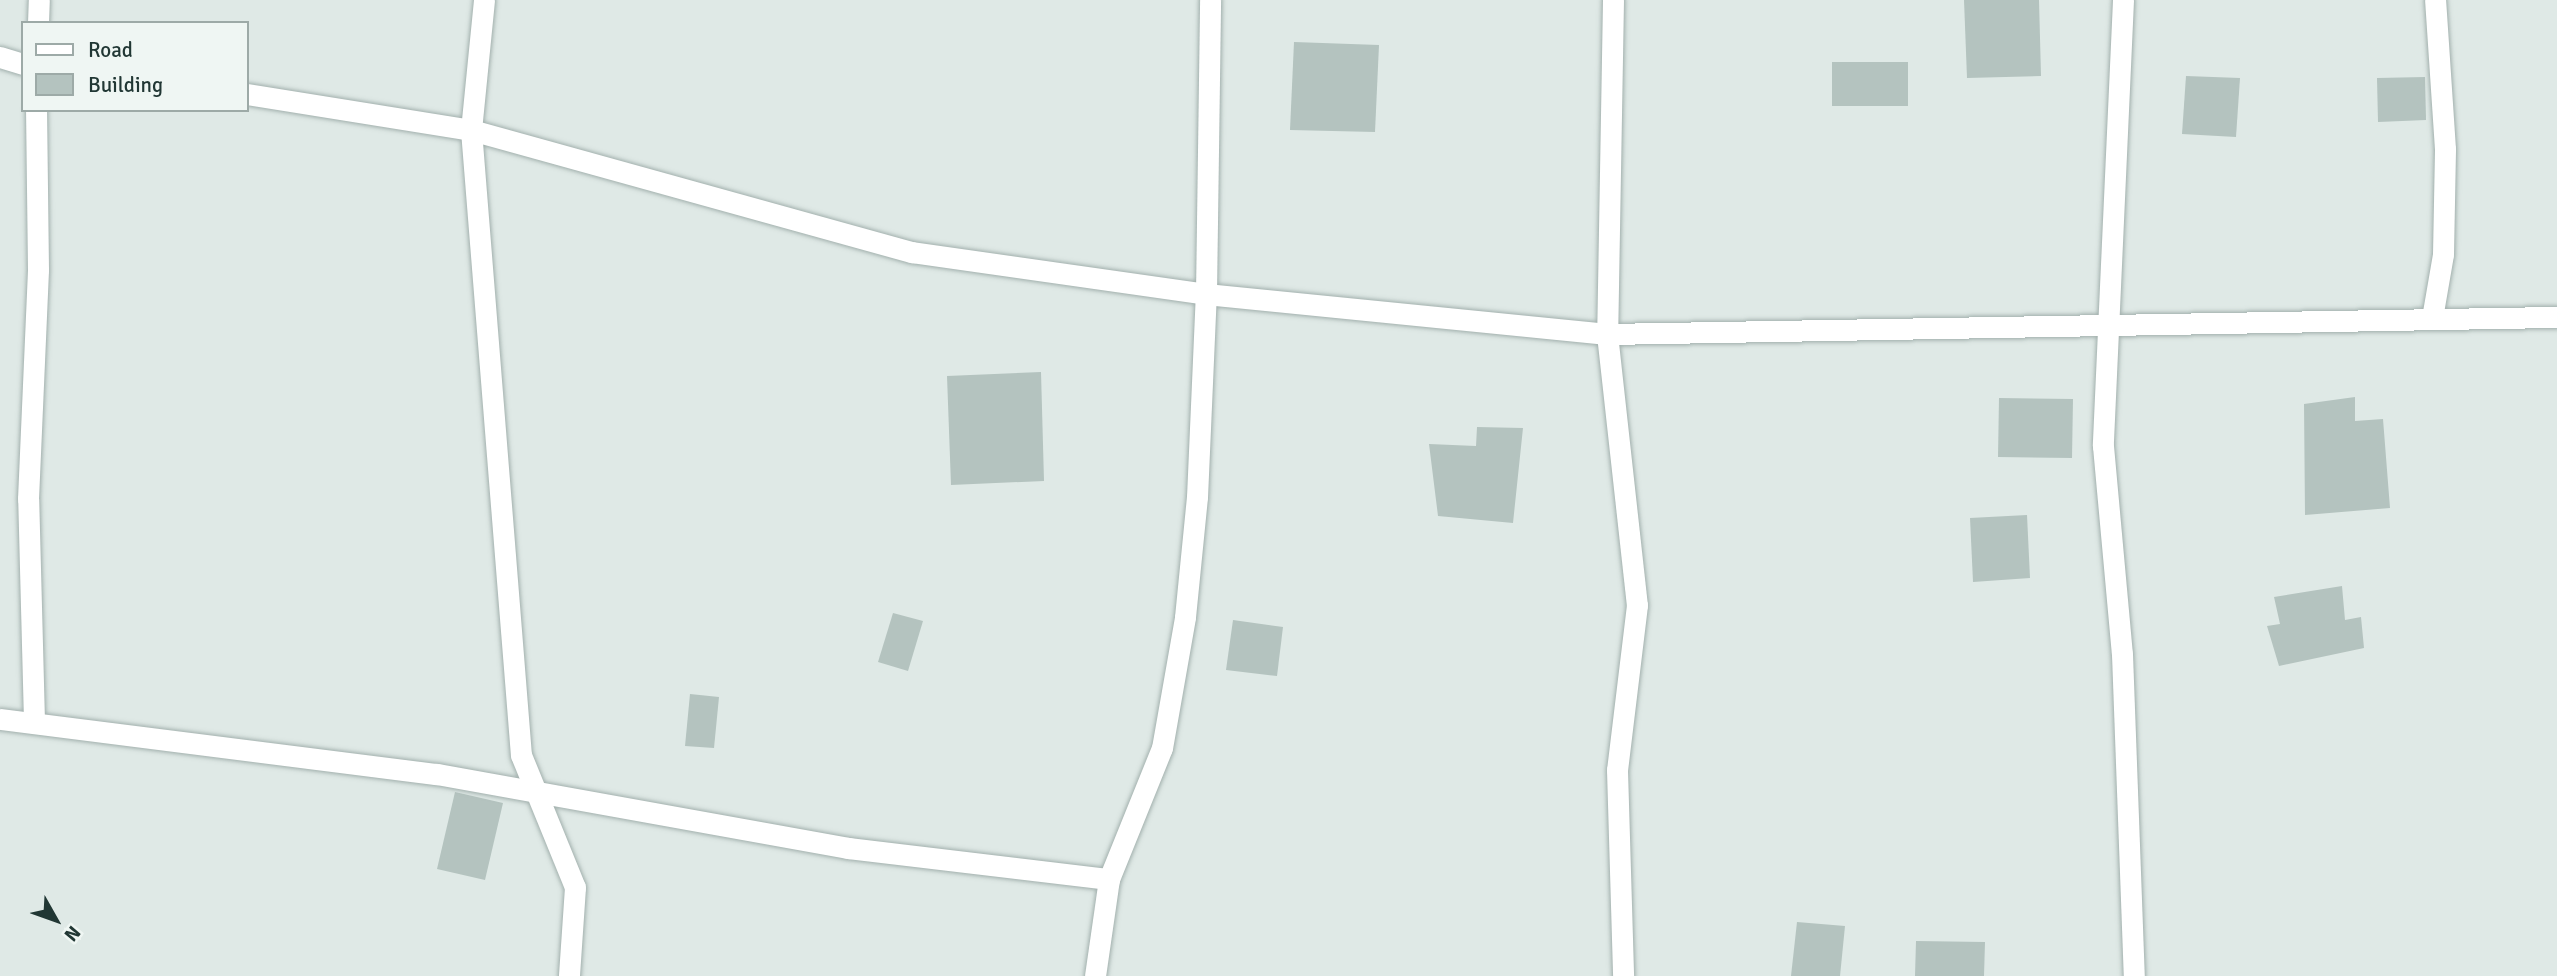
<!DOCTYPE html>
<html>
<head>
<meta charset="utf-8">
<style>
	body { margin:0 }
	#map { position:relative; width:2557px; height:976px; overflow:hidden; background:#dfe9e6; font-family:Signika,sans-serif }
	div>[style] { position:absolute }
	.building>* { inset:0; background:#b4c3bf }
	.roads { filter:drop-shadow(0 0 2px #a2b0ad) drop-shadow(0 0 2px #a2b0ad) }
	.minor>* { height:21px; margin:-10.5px; padding:0 10.5px; transform-origin:10.5px; border-radius:10.5px; background:#fff }
	span { translate:-50% -50%; white-space:nowrap; text-align:center; line-height:1.15; -webkit-text-stroke:6px #eff6f3; paint-order:stroke }
	.legend { position:absolute; left:21px; top:21px; width:228px; height:91px; box-sizing:border-box; background:#eff6f3; border:2px solid #9daaa7; margin:0; padding:9px 12px; list-style:none; font-size:21px; color:#213734 }
	.legend li { display:flex; align-items:center; gap:14px; height:35px }
	.legend b { width:35px; border:2px solid #9daaa7 }
	.north { position:absolute; left:21px; top:885px; width:70px; height:70px; -webkit-text-stroke:5px #eff6f3; paint-order:stroke; rotate:130deg; font-size:19px; font-weight:700; line-height:28px; text-align:center; color:#213734 }
	.north::after { content:''; display:block; margin:auto; width:24px; height:32px; background:#213734; clip-path:polygon(50% 0,100% 100%,50% 72%,0 100%) }
</style>
</head>
<body>
<div id="map">
	<div class="building">
		<i style="clip-path:polygon(1964px 0,2039px 0,2041px 76px,1967px 78px)"></i>
		<i style="clip-path:polygon(1294px 42px,1379px 45px,1375px 132px,1290px 130px)"></i>
		<i style="clip-path:polygon(1832px 62px,1908px 62px,1908px 106px,1832px 106px)"></i>
		<i style="clip-path:polygon(2186px 76px,2240px 78px,2236px 137px,2182px 134px)"></i>
		<i style="clip-path:polygon(2425px 77px,2426px 120px,2378px 122px,2377px 78px)"></i>
		<i style="clip-path:polygon(1041px 372px,1044px 481px,951px 485px,947px 376px)"></i>
		<i style="clip-path:polygon(2355px 397px,2355px 421px,2383px 419px,2390px 508px,2305px 515px,2304px 404px)"></i>
		<i style="clip-path:polygon(1999px 398px,2073px 399px,2072px 458px,1998px 457px)"></i>
		<i style="clip-path:polygon(1477px 427px,1523px 428px,1513px 523px,1438px 516px,1429px 444px,1476px 446px)"></i>
		<i style="clip-path:polygon(2027px 515px,2030px 578px,1973px 582px,1970px 518px)"></i>
		<i style="clip-path:polygon(2342px 586px,2345px 620px,2361px 617px,2364px 648px,2279px 666px,2267px 626px,2280px 624px,2274px 597px)"></i>
		<i style="clip-path:polygon(893px 613px,923px 621px,908px 671px,878px 662px)"></i>
		<i style="clip-path:polygon(1233px 620px,1283px 627px,1277px 676px,1226px 670px)"></i>
		<i style="clip-path:polygon(690px 694px,719px 697px,714px 748px,685px 746px)"></i>
		<i style="clip-path:polygon(455px 792px,503px 803px,485px 880px,437px 869px)"></i>
		<i style="clip-path:polygon(1797px 922px,1845px 926px,1840px 976px,1791px 976px)"></i>
		<i style="clip-path:polygon(1916px 941px,1985px 942px,1984px 976px,1915px 976px)"></i>
	</div>
	<div class="roads">
		<div class="minor">
			<i style="left:484px;top:0;width:131px;rotate:95.7deg"></i>
			<i style="left:471px;top:130px;width:627px;rotate:85.43deg"></i>
			<i style="left:521px;top:755px;width:143px;rotate:67.8deg"></i>
			<i style="left:575px;top:887px;width:89px;rotate:93.9deg"></i>
			<i style="left:1613px;top:0;width:334px;rotate:91deg"></i>
			<i style="left:1607px;top:334px;width:273px;rotate:83.7deg"></i>
			<i style="left:1637px;top:605px;width:166px;rotate:96.9deg"></i>
			<i style="left:1617px;top:770px;width:206px;rotate:88.3deg"></i>
			<i style="left:2123px;top:0;width:446px;rotate:92.6deg"></i>
			<i style="left:2103px;top:446px;width:209px;rotate:84.8deg"></i>
			<i style="left:2122px;top:654px;width:322px;rotate:87.9deg"></i>
			<i style="left:38px;top:23px;width:23px;rotate:-88deg"></i>
			<i style="left:0;top:57px;width:24px;rotate:17deg"></i>
			<i style="left:247px;top:94px;width:227px;rotate:9.1deg"></i>
			<i style="left:471px;top:130px;width:458px;rotate:15.5deg"></i>
			<i style="left:912px;top:252px;width:297px;rotate:8.1deg"></i>
			<i style="left:1206px;top:294px;width:403px;rotate:5.7deg"></i>
			<i style="left:1607px;top:334px;width:950px;rotate:-1.03deg"></i>
			<i style="left:2432px;top:318px;width:65px;rotate:-80.2deg"></i>
			<i style="left:2443px;top:254px;width:105px;rotate:-88.9deg"></i>
			<i style="left:2445px;top:149px;width:149px;rotate:-93.8deg"></i>
			<i style="left:0;top:719px;width:440px;rotate:7.2deg"></i>
			<i style="left:437px;top:774px;width:418px;rotate:10.2deg"></i>
			<i style="left:848px;top:848px;width:263px;rotate:6.8deg"></i>
			<i style="left:34px;top:721px;width:222px;rotate:-91.5deg"></i>
			<i style="left:28px;top:499px;width:229px;rotate:-87.5deg"></i>
			<i style="left:38px;top:270px;width:160px;rotate:-90.7deg"></i>
			<i style="left:1095px;top:976px;width:98px;rotate:-81.8deg"></i>
			<i style="left:1109px;top:879px;width:141px;rotate:-68deg"></i>
			<i style="left:1162px;top:748px;width:133px;rotate:-80deg"></i>
			<i style="left:1185px;top:617px;width:121px;rotate:-84.3deg"></i>
			<i style="left:1197px;top:497px;width:203px;rotate:-87.5deg"></i>
			<i style="left:1206px;top:294px;width:294px;rotate:-89.2deg"></i>
		</div>
	</div>
	<ul class="legend">
	<li><b style="height:9px;background:#fff"></b>Road</li>
	<li><b style="height:19px;background:#b4c3bf"></b>Building</li>
	</ul>
	<div class="north">N</div>
</div>
</body>
</html>
